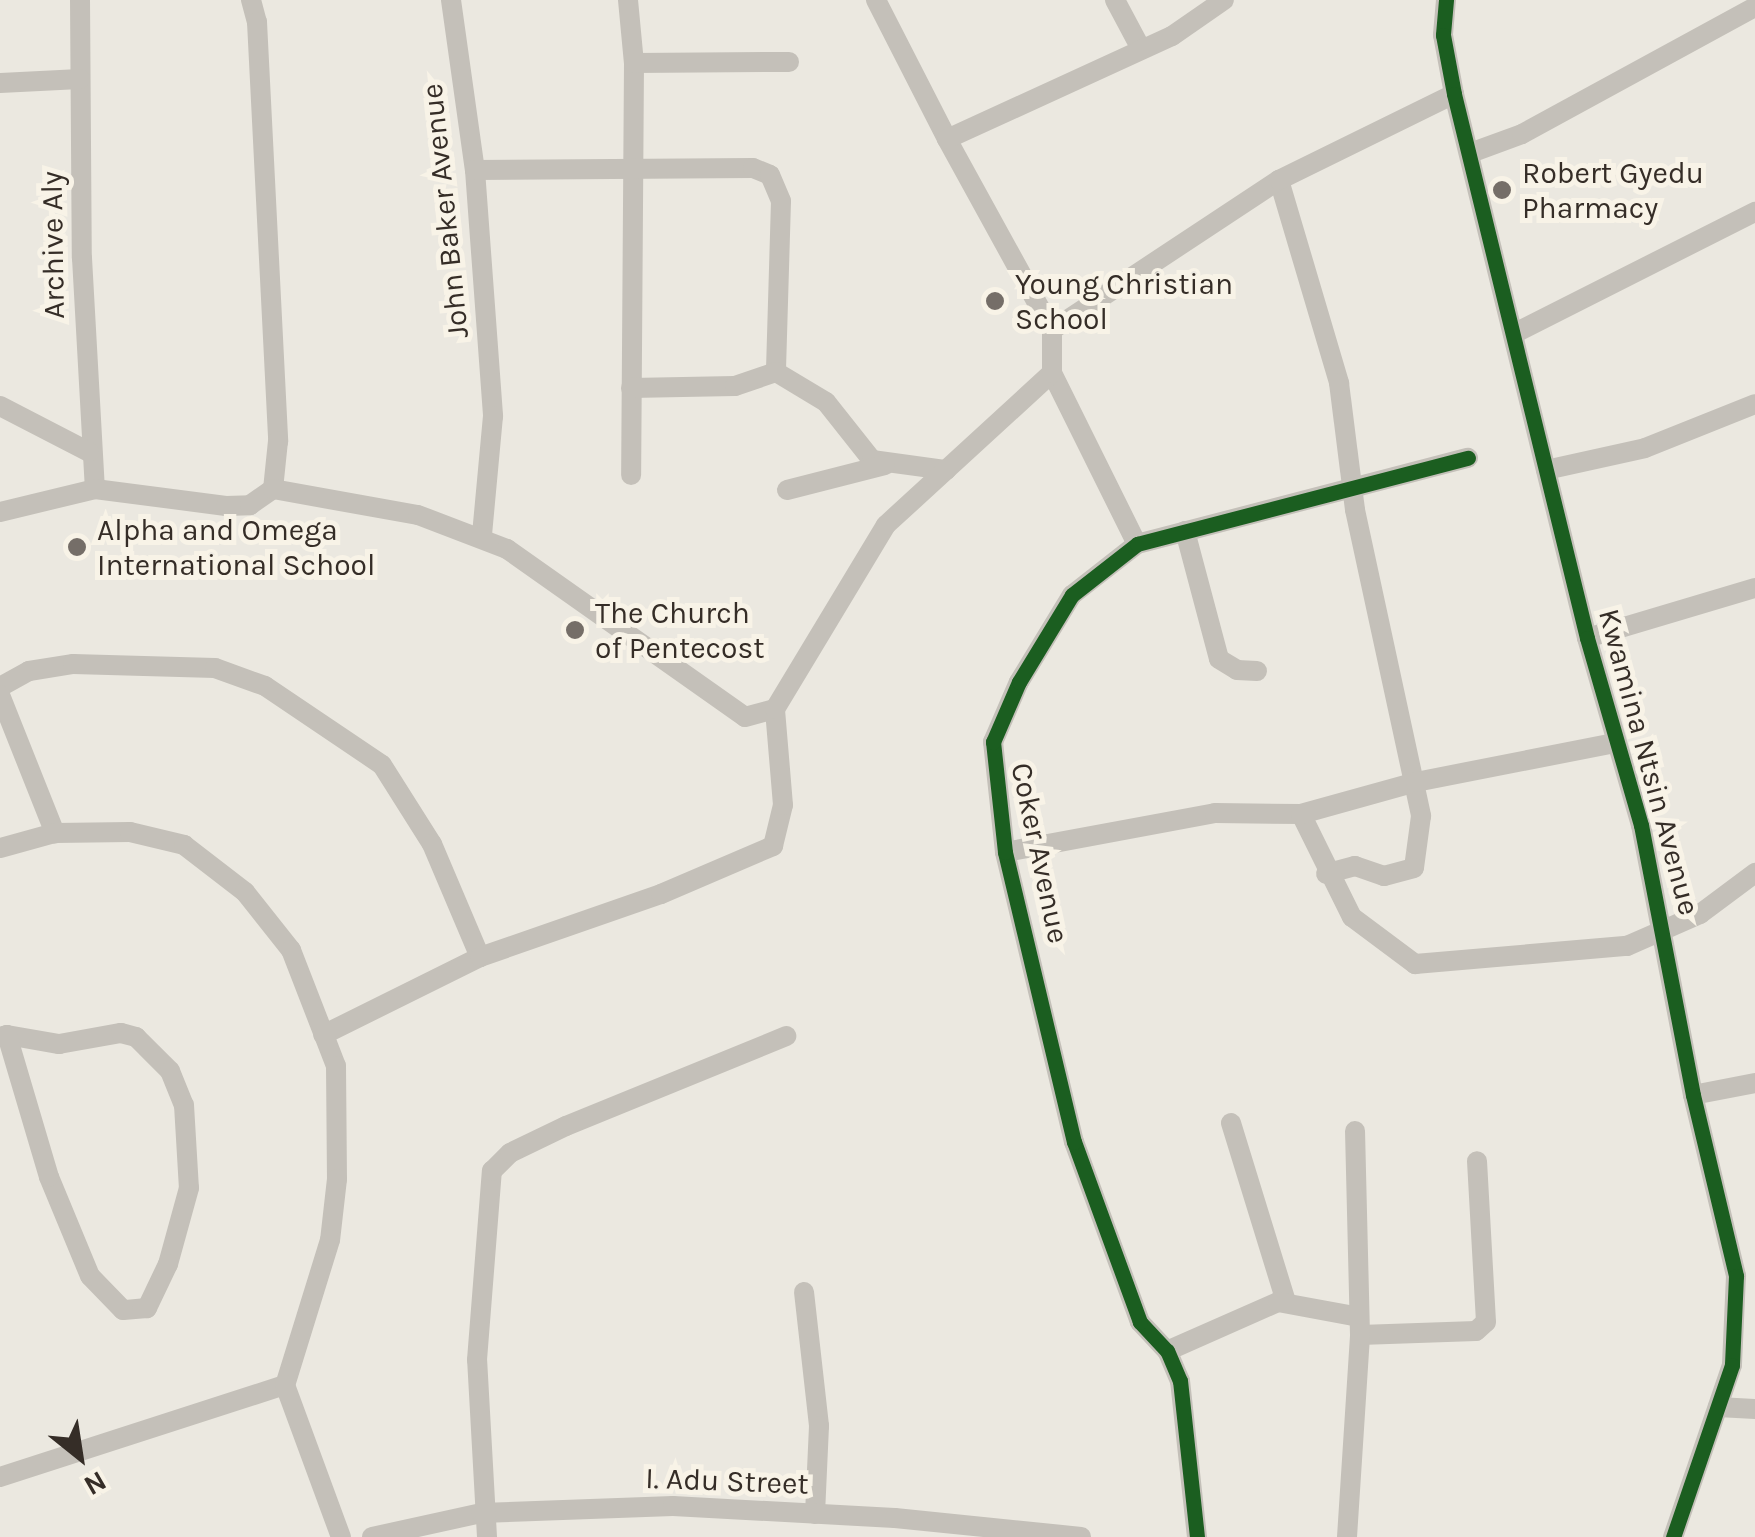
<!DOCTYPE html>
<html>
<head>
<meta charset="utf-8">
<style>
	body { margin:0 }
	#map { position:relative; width:1755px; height:1537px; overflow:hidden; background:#ebe8e0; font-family:Karla,sans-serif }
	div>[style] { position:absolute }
	.minor>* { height:20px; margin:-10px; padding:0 10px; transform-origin:10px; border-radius:10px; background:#c4c0b9 }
	.cycleway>* { height:15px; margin:-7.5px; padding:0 7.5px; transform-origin:7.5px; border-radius:7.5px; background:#1b5e20 }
	.dots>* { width:28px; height:28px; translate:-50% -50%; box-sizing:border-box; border:5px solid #f8f3e7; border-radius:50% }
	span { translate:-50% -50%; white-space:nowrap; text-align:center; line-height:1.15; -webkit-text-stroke:10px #f8f3e7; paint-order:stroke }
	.poi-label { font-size:30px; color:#352d27 }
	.left { translate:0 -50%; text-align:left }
	.street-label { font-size:30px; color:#352d27 }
	.north { position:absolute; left:30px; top:1407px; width:100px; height:100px; -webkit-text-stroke:8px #f8f3e7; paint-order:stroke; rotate:150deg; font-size:28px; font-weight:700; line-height:40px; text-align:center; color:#352d27 }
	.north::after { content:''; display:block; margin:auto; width:35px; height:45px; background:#352d27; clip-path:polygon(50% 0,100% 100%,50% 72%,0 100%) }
</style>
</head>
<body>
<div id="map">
	<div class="minor">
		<i style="left:80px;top:0;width:258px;rotate:89.6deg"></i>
		<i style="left:82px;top:258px;width:231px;rotate:86.8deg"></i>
		<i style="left:251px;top:0;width:23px;rotate:75deg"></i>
		<i style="left:257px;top:22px;width:420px;rotate:87.1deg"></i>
		<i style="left:278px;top:441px;width:48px;rotate:95.9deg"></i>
		<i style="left:451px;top:0;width:172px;rotate:82deg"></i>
		<i style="left:475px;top:170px;width:247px;rotate:85.8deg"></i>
		<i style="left:493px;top:416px;width:119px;rotate:95.3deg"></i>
		<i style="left:628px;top:0;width:63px;rotate:84.6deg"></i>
		<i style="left:634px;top:63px;width:412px;rotate:90.4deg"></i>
		<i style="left:876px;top:0;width:156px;rotate:62.9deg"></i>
		<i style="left:1115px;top:0;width:55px;rotate:62deg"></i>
		<i style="left:1446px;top:0;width:35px;rotate:95deg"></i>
		<i style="left:1443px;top:35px;width:60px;rotate:79.4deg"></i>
		<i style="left:1454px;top:94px;width:560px;rotate:76.26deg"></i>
		<i style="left:1587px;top:638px;width:195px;rotate:73.9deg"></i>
		<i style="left:1641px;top:825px;width:275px;rotate:79.1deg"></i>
		<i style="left:1693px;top:1095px;width:186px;rotate:76.6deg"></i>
		<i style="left:1736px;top:1276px;width:89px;rotate:92.6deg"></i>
		<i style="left:1732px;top:1365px;width:182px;rotate:108.9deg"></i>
		<i style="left:634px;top:63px;width:155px;rotate:-0.4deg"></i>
		<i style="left:0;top:83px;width:80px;rotate:-2.9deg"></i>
		<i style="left:1473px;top:152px;width:52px;rotate:-20.2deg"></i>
		<i style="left:1522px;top:134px;width:265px;rotate:-28.6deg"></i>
		<i style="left:475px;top:170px;width:278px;rotate:-0.4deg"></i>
		<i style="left:753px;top:168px;width:18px;rotate:22deg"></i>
		<i style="left:770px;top:175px;width:28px;rotate:67deg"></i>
		<i style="left:781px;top:201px;width:171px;rotate:91.7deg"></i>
		<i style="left:1279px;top:180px;width:212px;rotate:73.5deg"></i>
		<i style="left:1339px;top:383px;width:128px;rotate:82.8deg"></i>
		<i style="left:1355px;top:510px;width:313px;rotate:77.8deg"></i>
		<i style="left:1421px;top:816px;width:52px;rotate:97.7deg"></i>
		<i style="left:1414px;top:868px;width:31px;rotate:165deg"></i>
		<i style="left:1384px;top:876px;width:31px;rotate:-161deg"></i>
		<i style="left:1355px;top:866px;width:30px;rotate:165deg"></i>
		<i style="left:1052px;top:330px;width:218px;rotate:-118.8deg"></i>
		<i style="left:947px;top:139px;width:247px;rotate:-24.6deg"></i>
		<i style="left:1172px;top:36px;width:63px;rotate:-34.7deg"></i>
		<i style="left:1513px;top:334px;width:271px;rotate:-26.8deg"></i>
		<i style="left:1052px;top:373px;width:191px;rotate:63.6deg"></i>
		<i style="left:631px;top:388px;width:104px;rotate:-1.1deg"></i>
		<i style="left:735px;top:386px;width:43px;rotate:-18.9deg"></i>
		<i style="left:776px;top:372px;width:58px;rotate:31deg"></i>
		<i style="left:826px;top:402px;width:74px;rotate:51.6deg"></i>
		<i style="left:872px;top:460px;width:75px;rotate:7.7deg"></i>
		<i style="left:0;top:406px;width:100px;rotate:27.3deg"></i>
		<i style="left:1546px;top:470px;width:101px;rotate:-12.5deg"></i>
		<i style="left:1645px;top:448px;width:118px;rotate:-21.8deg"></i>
		<i style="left:787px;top:490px;width:101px;rotate:-14.3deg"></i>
		<i style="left:0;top:512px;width:98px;rotate:-13.6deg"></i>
		<i style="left:95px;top:489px;width:132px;rotate:7.4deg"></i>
		<i style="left:226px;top:506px;width:24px;rotate:-2deg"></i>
		<i style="left:250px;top:505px;width:28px;rotate:-35deg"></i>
		<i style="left:273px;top:489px;width:147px;rotate:10.2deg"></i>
		<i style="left:418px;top:515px;width:95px;rotate:20.9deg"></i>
		<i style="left:507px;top:549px;width:291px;rotate:35.2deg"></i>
		<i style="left:745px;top:717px;width:31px;rotate:-15deg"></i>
		<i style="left:1185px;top:531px;width:132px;rotate:75.1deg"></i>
		<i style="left:1219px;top:659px;width:21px;rotate:31deg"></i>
		<i style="left:1237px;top:670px;width:20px;rotate:3deg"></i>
		<i style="left:1587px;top:638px;width:175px;rotate:-16.6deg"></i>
		<i style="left:0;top:687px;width:33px;rotate:-29deg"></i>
		<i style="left:29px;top:671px;width:45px;rotate:-9deg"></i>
		<i style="left:73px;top:664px;width:142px;rotate:1.6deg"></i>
		<i style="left:215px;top:668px;width:53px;rotate:19.8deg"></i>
		<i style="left:265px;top:686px;width:141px;rotate:34deg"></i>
		<i style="left:382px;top:765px;width:93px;rotate:57.7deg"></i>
		<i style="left:432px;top:844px;width:123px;rotate:67deg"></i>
		<i style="left:480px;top:957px;width:175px;rotate:153.6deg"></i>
		<i style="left:0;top:695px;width:149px;rotate:68.3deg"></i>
		<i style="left:1301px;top:814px;width:115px;rotate:63.7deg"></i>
		<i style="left:1352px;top:917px;width:79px;rotate:36.7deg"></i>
		<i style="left:1415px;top:964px;width:213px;rotate:-4.9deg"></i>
		<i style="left:1627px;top:946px;width:80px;rotate:-23.7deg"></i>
		<i style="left:1700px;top:914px;width:69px;rotate:-36.7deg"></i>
		<i style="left:0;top:848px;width:57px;rotate:-15.3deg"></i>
		<i style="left:55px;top:833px;width:75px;rotate:-0.8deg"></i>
		<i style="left:130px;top:832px;width:56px;rotate:13.5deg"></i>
		<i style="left:184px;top:845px;width:77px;rotate:37.6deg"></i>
		<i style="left:245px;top:892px;width:74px;rotate:51.6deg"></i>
		<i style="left:291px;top:950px;width:124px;rotate:68.8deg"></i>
		<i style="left:336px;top:1066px;width:113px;rotate:89.5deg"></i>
		<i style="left:337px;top:1179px;width:61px;rotate:96.5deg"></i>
		<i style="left:330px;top:1240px;width:152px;rotate:107.2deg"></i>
		<i style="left:1005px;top:852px;width:214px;rotate:-10.5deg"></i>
		<i style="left:1215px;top:813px;width:86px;rotate:0.7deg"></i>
		<i style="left:1301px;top:814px;width:119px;rotate:-15.5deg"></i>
		<i style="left:1416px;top:782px;width:203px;rotate:-11.1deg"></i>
		<i style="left:480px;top:957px;width:192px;rotate:-19.2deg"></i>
		<i style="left:661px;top:894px;width:122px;rotate:-23.2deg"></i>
		<i style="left:773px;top:846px;width:42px;rotate:-76.3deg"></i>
		<i style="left:783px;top:805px;width:96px;rotate:-94.8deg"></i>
		<i style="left:775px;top:709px;width:215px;rotate:-58.9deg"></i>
		<i style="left:886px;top:525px;width:225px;rotate:-42.5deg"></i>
		<i style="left:1052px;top:373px;width:43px;rotate:-90deg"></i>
		<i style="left:1052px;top:330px;width:272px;rotate:-33.5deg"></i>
		<i style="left:1279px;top:180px;width:195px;rotate:-26.2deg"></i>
		<i style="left:0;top:1037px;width:7px;rotate:-16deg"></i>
		<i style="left:7px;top:1035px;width:53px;rotate:9.8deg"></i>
		<i style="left:59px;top:1044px;width:63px;rotate:-10.1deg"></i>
		<i style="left:121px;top:1033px;width:16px;rotate:15deg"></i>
		<i style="left:136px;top:1037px;width:48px;rotate:45deg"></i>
		<i style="left:170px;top:1071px;width:37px;rotate:68deg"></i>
		<i style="left:184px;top:1105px;width:83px;rotate:86.6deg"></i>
		<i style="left:189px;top:1188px;width:79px;rotate:105.4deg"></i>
		<i style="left:168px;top:1264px;width:49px;rotate:115.5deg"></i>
		<i style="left:147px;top:1308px;width:24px;rotate:175deg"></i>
		<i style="left:123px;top:1310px;width:47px;rotate:-134.1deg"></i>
		<i style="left:90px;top:1276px;width:107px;rotate:-112.5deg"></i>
		<i style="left:49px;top:1177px;width:148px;rotate:-106.5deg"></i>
		<i style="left:1693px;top:1095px;width:63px;rotate:-11deg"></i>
		<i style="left:1231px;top:1123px;width:187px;rotate:72.9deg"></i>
		<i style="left:804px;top:1292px;width:135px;rotate:83.6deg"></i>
		<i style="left:819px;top:1426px;width:88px;rotate:92.6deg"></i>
		<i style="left:1360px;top:1335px;width:116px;rotate:-2deg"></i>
		<i style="left:1476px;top:1331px;width:13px;rotate:-42deg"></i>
		<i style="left:1486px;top:1322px;width:161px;rotate:-93.2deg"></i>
		<i style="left:1167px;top:1351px;width:121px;rotate:-23.8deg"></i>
		<i style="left:1278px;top:1302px;width:82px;rotate:10.5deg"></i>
		<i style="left:1718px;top:1407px;width:37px;rotate:3deg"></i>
		<i style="left:0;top:1477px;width:299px;rotate:-17.9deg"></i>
		<i style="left:285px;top:1385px;width:162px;rotate:69.8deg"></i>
		<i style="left:372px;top:1537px;width:112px;rotate:-12.4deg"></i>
		<i style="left:481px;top:1513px;width:192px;rotate:-2.1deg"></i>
		<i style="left:673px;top:1506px;width:222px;rotate:3.1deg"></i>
		<i style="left:895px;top:1518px;width:187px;rotate:5.8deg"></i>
		<i style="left:487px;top:1537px;width:177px;rotate:-93.2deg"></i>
		<i style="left:477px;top:1360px;width:190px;rotate:-85.5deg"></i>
		<i style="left:492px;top:1171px;width:25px;rotate:-45deg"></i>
		<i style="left:510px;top:1153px;width:62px;rotate:-25.7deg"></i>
		<i style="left:566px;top:1126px;width:238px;rotate:-22.2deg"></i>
		<i style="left:1197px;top:1537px;width:157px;rotate:-96.2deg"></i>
		<i style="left:1180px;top:1381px;width:33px;rotate:-113deg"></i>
		<i style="left:1167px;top:1351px;width:40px;rotate:-133deg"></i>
		<i style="left:1140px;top:1322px;width:192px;rotate:-110.1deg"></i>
		<i style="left:1074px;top:1142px;width:298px;rotate:-103.4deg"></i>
		<i style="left:1005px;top:852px;width:111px;rotate:-96.2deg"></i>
		<i style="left:993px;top:742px;width:65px;rotate:-66.6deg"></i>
		<i style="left:1019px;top:682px;width:102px;rotate:-58.7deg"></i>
		<i style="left:1072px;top:595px;width:83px;rotate:-38.1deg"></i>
		<i style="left:1137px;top:544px;width:342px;rotate:-14.6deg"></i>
		<i style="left:1347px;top:1537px;width:202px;rotate:-86.3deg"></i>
		<i style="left:1360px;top:1335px;width:204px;rotate:-91.4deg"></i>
	</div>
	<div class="cycleway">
		<i style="left:1446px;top:0;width:35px;rotate:95deg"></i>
		<i style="left:1443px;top:35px;width:60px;rotate:79.4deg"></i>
		<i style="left:1454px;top:94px;width:560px;rotate:76.26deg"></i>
		<i style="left:1587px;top:638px;width:195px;rotate:73.9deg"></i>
		<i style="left:1641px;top:825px;width:275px;rotate:79.1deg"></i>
		<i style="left:1693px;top:1095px;width:186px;rotate:76.6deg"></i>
		<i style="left:1736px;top:1276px;width:89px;rotate:92.6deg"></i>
		<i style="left:1732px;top:1365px;width:182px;rotate:108.9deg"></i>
		<i style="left:1197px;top:1537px;width:157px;rotate:-96.2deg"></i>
		<i style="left:1180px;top:1381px;width:33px;rotate:-113deg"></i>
		<i style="left:1167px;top:1351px;width:40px;rotate:-133deg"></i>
		<i style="left:1140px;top:1322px;width:192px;rotate:-110.1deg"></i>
		<i style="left:1074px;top:1142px;width:298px;rotate:-103.4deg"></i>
		<i style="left:1005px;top:852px;width:111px;rotate:-96.2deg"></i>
		<i style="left:993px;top:742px;width:65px;rotate:-66.6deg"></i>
		<i style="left:1019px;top:682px;width:102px;rotate:-58.7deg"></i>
		<i style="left:1072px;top:595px;width:83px;rotate:-38.1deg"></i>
		<i style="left:1137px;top:544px;width:342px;rotate:-14.6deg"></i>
	</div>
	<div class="dots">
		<i style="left:1502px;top:190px;background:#756e68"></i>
		<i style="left:995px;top:301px;background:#756e68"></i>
		<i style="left:77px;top:547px;background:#756e68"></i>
		<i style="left:575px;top:630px;background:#756e68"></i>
	</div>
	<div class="poi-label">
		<span class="left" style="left:1522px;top:190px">Robert Gyedu<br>Pharmacy</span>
		<span class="left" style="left:1015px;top:301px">Young Christian<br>School</span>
		<span class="left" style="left:97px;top:547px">Alpha and Omega<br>International School</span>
		<span class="left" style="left:595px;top:630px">The Church<br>of Pentecost</span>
	</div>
	<div class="street-label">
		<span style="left:445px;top:211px;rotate:-96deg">John Baker Avenue</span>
		<span style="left:53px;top:245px;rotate:-91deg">Archive Aly</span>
		<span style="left:1649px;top:762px;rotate:75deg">Kwamina Ntsin Avenue</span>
		<span style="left:1040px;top:853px;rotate:78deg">Coker Avenue</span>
		<span style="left:727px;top:1481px;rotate:2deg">I. Adu Street</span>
	</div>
	<div class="north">N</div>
</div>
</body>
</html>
